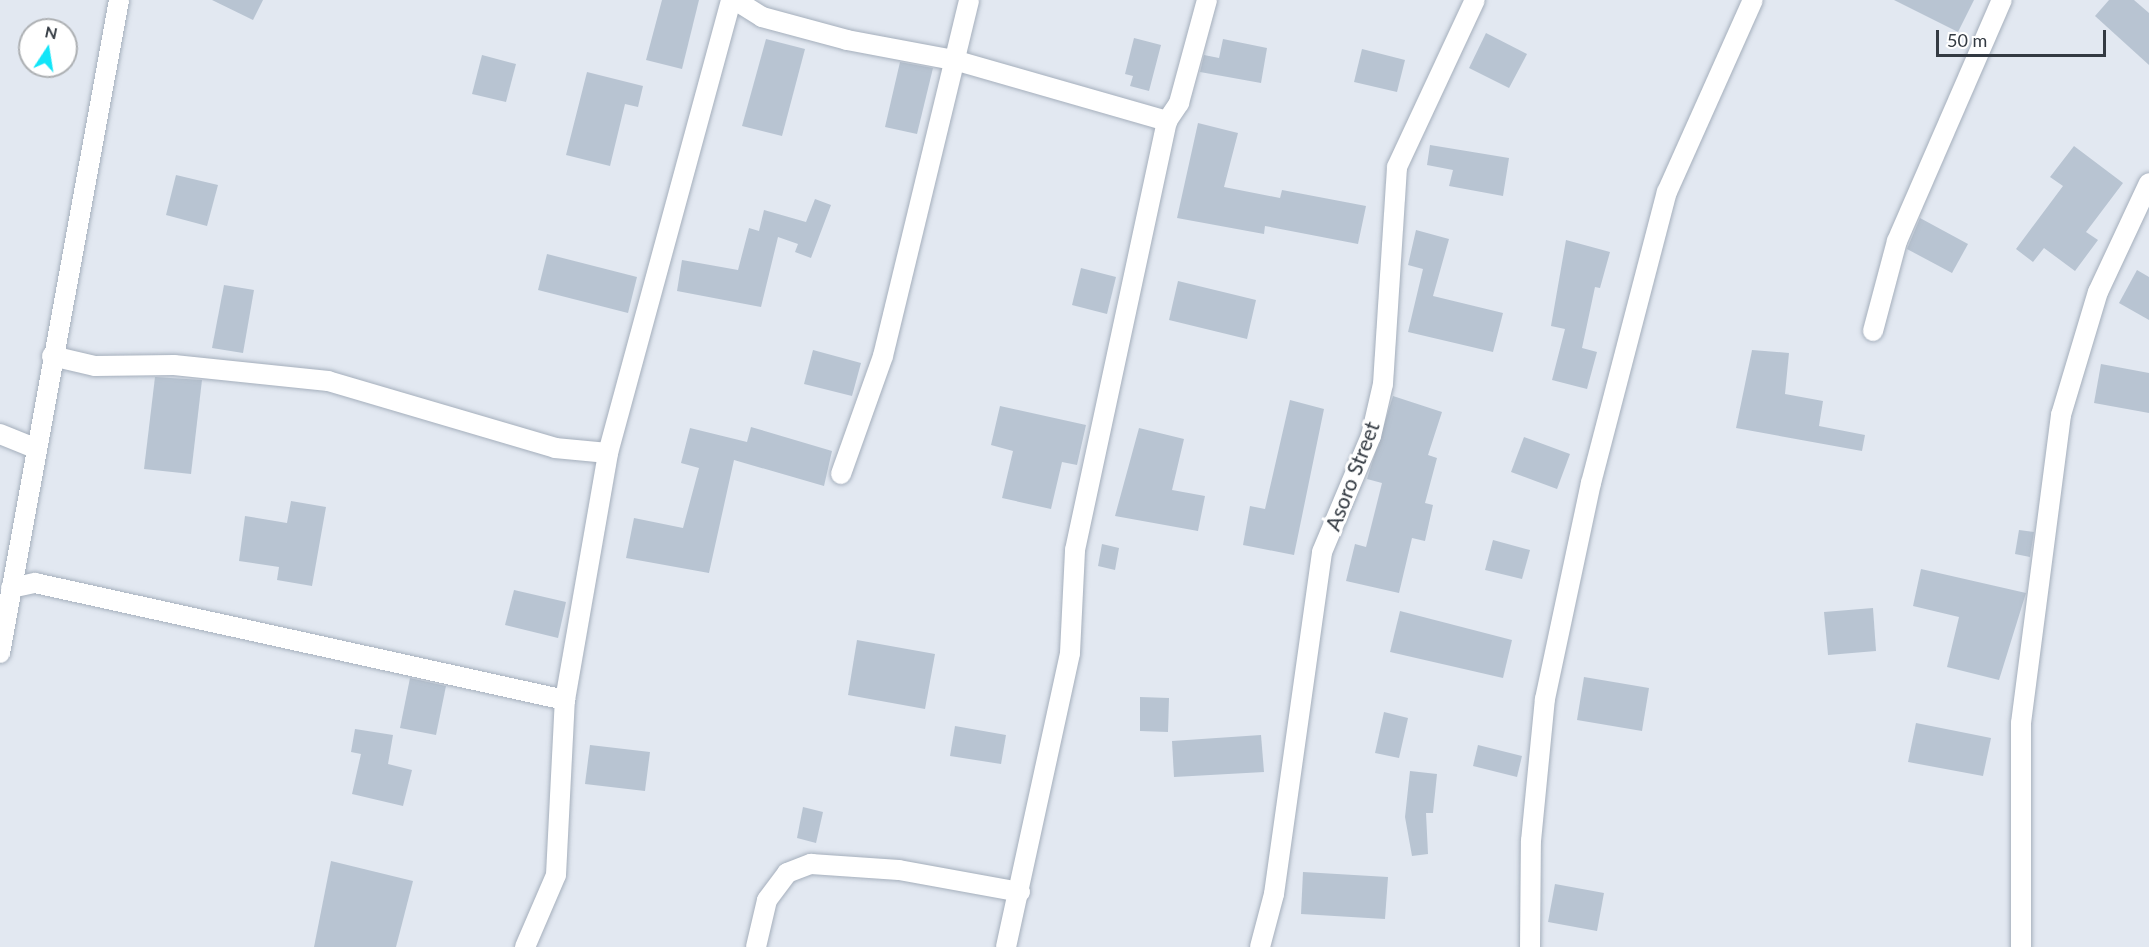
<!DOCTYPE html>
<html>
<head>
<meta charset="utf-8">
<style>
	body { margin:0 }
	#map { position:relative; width:2149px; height:947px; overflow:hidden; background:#e2e8f1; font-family:Lato,sans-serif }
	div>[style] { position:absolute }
	.building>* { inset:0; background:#b8c4d2 }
	.roads { filter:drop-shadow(0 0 2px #a5afbc) drop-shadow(0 0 2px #a5afbc) }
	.minor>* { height:20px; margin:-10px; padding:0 10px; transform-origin:10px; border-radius:10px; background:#fff }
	span { translate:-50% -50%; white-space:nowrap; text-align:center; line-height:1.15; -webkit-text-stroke:6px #fff; paint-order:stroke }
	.street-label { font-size:21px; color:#333a42 }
	.north { position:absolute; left:18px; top:18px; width:60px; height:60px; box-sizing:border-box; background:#fff; border:2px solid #adb0b3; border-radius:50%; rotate:12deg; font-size:16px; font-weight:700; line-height:24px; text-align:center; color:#333a42 }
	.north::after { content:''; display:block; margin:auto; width:21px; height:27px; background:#12e5f8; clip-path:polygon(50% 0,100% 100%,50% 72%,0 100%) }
	.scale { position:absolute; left:1936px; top:30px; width:170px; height:27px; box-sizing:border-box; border:3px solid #333a42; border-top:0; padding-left:8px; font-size:18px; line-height:21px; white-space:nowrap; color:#333a42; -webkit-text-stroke:4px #fff; paint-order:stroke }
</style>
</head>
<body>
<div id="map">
	<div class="building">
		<i style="clip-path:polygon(212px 0,263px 0,253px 20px)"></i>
		<i style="clip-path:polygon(662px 0,699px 0,682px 69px,646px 60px)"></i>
		<i style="clip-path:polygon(1894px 0,1974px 0,1958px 32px)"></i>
		<i style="clip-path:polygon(2109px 0,2134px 0,2149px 13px,2149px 65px,2095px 16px)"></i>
		<i style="clip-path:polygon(1486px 33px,1527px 54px,1509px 88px,1469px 68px)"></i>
		<i style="clip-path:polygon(1134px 38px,1161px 45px,1149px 91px,1130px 86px,1133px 76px,1125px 74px)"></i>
		<i style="clip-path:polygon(766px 39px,805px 49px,782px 136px,742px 126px)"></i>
		<i style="clip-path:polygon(1223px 39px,1267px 48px,1261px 83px,1200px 72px,1204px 55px,1219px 58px)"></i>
		<i style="clip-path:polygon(1362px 49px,1405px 60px,1397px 92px,1354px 82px)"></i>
		<i style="clip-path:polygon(482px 55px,516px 64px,506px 102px,472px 94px)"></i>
		<i style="clip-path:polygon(900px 62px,933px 68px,917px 134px,885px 127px)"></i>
		<i style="clip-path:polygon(587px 72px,643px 86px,638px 107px,625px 104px,610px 166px,566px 155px)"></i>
		<i style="clip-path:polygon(1198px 123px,1238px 133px,1224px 187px,1280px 198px,1282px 190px,1366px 206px,1358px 244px,1265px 226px,1264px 234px,1177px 218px)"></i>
		<i style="clip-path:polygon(1430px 145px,1509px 158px,1503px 196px,1449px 186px,1453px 170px,1427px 165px)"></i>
		<i style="clip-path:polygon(2074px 146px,2123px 183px,2086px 232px,2098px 240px,2075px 271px,2044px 248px,2033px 262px,2016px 249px,2063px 186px,2050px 177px)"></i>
		<i style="clip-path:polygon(176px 175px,218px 185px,207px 226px,166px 215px)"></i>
		<i style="clip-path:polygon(815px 199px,831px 205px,811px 258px,795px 252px,798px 244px,778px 237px,761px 307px,677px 291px,682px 260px,738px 270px,749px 228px,759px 231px,764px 210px,806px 222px)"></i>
		<i style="clip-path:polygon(1920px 218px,1968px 244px,1952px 273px,1907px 249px)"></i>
		<i style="clip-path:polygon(1416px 230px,1449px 239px,1433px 296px,1503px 313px,1493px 352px,1408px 332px,1423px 269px,1408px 265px)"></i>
		<i style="clip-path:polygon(1566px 240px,1610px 252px,1600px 288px,1595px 287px,1582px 348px,1597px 352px,1587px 389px,1552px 380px,1565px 329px,1551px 326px)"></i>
		<i style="clip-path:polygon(547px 254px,637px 277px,628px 313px,538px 290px)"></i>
		<i style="clip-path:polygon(1081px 268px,1116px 277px,1107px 314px,1072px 305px)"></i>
		<i style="clip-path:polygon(2137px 270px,2149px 277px,2149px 320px,2119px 303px)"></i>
		<i style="clip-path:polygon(1178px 281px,1256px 300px,1247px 339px,1169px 320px)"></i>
		<i style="clip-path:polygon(224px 285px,254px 290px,243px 353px,212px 348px)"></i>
		<i style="clip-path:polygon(813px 350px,861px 363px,852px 396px,804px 384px)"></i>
		<i style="clip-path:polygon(1752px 350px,1789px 353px,1785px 394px,1823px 401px,1819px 426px,1865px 435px,1862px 451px,1736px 428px)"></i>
		<i style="clip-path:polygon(2101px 364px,2149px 373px,2149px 413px,2094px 403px)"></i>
		<i style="clip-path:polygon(155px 377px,202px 380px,191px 474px,144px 469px)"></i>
		<i style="clip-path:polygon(1393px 396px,1442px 412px,1428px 455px,1437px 458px,1425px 503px,1433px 505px,1425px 541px,1412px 538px,1399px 593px,1346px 581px,1355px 544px,1366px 547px,1382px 483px,1367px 479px)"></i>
		<i style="clip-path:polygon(1290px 400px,1324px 409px,1294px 555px,1243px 545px,1250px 506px,1265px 509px)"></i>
		<i style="clip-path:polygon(1000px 406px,1086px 425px,1077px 465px,1062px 462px,1051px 509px,1002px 498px,1013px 451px,991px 445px)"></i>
		<i style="clip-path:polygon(751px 427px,832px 451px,824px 486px,734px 460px,709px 573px,626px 558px,634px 518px,683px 528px,699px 468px,681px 463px,690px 428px,747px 442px)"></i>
		<i style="clip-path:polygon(1139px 428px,1184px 439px,1172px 490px,1205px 496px,1198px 531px,1115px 516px)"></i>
		<i style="clip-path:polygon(1524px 437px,1570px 454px,1557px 489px,1511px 472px)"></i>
		<i style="clip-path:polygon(291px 501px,326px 507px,312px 586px,277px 580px,279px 567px,239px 561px,245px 516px,287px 523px)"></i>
		<i style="clip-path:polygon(2019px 530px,2034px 532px,2030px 557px,2015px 554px)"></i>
		<i style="clip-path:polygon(1493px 540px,1530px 550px,1522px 579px,1485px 570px)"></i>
		<i style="clip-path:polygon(1102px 544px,1119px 548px,1115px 570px,1098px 566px)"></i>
		<i style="clip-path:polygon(1921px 569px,2026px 593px,1999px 680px,1947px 667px,1959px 617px,1913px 606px)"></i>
		<i style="clip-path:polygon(514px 590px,566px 602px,558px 638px,505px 625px)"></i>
		<i style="clip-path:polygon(1873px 608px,1876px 651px,1828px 655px,1824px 612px)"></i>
		<i style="clip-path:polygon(1400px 611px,1512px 640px,1503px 678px,1390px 652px)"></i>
		<i style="clip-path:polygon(857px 640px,935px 654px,925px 709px,848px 695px)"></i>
		<i style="clip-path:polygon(1584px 677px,1649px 688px,1642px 731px,1577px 720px)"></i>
		<i style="clip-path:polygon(410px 678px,446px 686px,436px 735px,400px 728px)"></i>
		<i style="clip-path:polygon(1140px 697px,1169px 698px,1168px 732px,1140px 731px)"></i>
		<i style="clip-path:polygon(1384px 712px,1408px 718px,1399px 758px,1375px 753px)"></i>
		<i style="clip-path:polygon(1916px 723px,1991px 738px,1983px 776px,1908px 762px)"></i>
		<i style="clip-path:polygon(955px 726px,1006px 735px,1001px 764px,950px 756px)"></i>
		<i style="clip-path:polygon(355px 729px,393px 735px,388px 764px,412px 770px,403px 806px,352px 794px,361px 754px,351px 752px)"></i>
		<i style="clip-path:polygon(1261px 735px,1264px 772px,1174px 777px,1172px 741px)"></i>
		<i style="clip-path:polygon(590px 745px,650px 752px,645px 791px,585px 784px)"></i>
		<i style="clip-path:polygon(1478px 745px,1522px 756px,1517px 777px,1473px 766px)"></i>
		<i style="clip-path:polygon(1410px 771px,1437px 774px,1433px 813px,1426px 813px,1428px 854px,1412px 856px,1405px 817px)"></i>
		<i style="clip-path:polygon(803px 807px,823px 812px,816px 843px,797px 838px)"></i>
		<i style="clip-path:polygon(331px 861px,413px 881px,396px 947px,314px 947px)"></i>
		<i style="clip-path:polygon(1303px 872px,1388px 877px,1385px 919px,1301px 914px)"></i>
		<i style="clip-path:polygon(1555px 884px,1604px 893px,1597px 931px,1548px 922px)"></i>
	</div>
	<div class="roads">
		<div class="minor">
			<i style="left:735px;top:0;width:32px;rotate:32deg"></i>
			<i style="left:762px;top:17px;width:88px;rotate:15.1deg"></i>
			<i style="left:847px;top:40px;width:109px;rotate:10.6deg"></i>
			<i style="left:954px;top:60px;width:222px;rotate:16deg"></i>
			<i style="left:1873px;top:331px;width:93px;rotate:-75.1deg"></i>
			<i style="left:1897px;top:241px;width:263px;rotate:-66.5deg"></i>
			<i style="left:52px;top:356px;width:44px;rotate:13.1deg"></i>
			<i style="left:95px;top:366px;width:79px;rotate:-0.7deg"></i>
			<i style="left:174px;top:365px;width:155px;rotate:5.9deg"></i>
			<i style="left:328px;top:381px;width:237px;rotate:16.4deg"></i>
			<i style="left:555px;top:448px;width:53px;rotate:5.4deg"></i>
			<i style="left:0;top:434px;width:38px;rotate:22deg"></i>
			<i style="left:841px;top:474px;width:125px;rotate:-70.4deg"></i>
			<i style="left:883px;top:356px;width:366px;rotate:-76.4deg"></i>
			<i style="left:11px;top:588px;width:25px;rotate:-12deg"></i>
			<i style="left:35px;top:583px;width:543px;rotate:12.45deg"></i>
			<i style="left:0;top:653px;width:664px;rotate:-79.67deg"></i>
			<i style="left:525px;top:947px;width:78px;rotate:-66.7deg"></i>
			<i style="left:556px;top:875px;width:175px;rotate:-87.1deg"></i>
			<i style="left:565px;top:700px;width:251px;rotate:-80.1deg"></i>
			<i style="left:608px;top:453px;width:469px;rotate:-74.8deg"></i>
			<i style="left:756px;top:947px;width:48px;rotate:-76.8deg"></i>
			<i style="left:767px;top:900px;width:34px;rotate:-53deg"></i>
			<i style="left:787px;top:873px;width:26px;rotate:-21deg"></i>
			<i style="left:811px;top:864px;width:88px;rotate:3.9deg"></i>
			<i style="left:899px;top:870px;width:123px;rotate:10.3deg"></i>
			<i style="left:1006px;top:947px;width:301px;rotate:-77.7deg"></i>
			<i style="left:1070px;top:653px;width:103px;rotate:-87.2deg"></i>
			<i style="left:1075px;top:550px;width:439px;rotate:-77.9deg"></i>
			<i style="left:1167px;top:121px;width:22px;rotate:-56deg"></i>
			<i style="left:1179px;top:103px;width:107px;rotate:-74.8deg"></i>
			<i style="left:1260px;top:947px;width:55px;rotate:-75.2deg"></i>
			<i style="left:1274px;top:894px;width:345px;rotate:-82deg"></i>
			<i style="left:1322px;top:552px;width:126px;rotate:-67.1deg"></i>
			<i style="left:1371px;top:436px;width:53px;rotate:-77deg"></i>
			<i style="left:1383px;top:384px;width:217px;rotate:-86.3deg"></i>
			<i style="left:1397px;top:167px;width:184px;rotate:-65deg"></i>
			<i style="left:1530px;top:947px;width:106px;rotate:-89.5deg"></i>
			<i style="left:1531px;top:841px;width:143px;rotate:-84.4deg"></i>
			<i style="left:1545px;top:699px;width:221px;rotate:-78deg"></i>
			<i style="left:1591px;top:483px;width:301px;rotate:-75.4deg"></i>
			<i style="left:1667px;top:192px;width:210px;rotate:-65.9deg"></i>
			<i style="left:2021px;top:947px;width:224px;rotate:-90deg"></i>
			<i style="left:2021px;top:723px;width:311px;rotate:-82.6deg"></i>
			<i style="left:2061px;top:415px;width:128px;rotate:-73.3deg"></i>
			<i style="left:2098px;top:292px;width:120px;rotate:-64.9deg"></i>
		</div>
	</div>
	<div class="street-label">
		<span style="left:1352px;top:476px;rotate:-69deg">Asoro Street</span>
	</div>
	<div class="north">N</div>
	<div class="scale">50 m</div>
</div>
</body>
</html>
